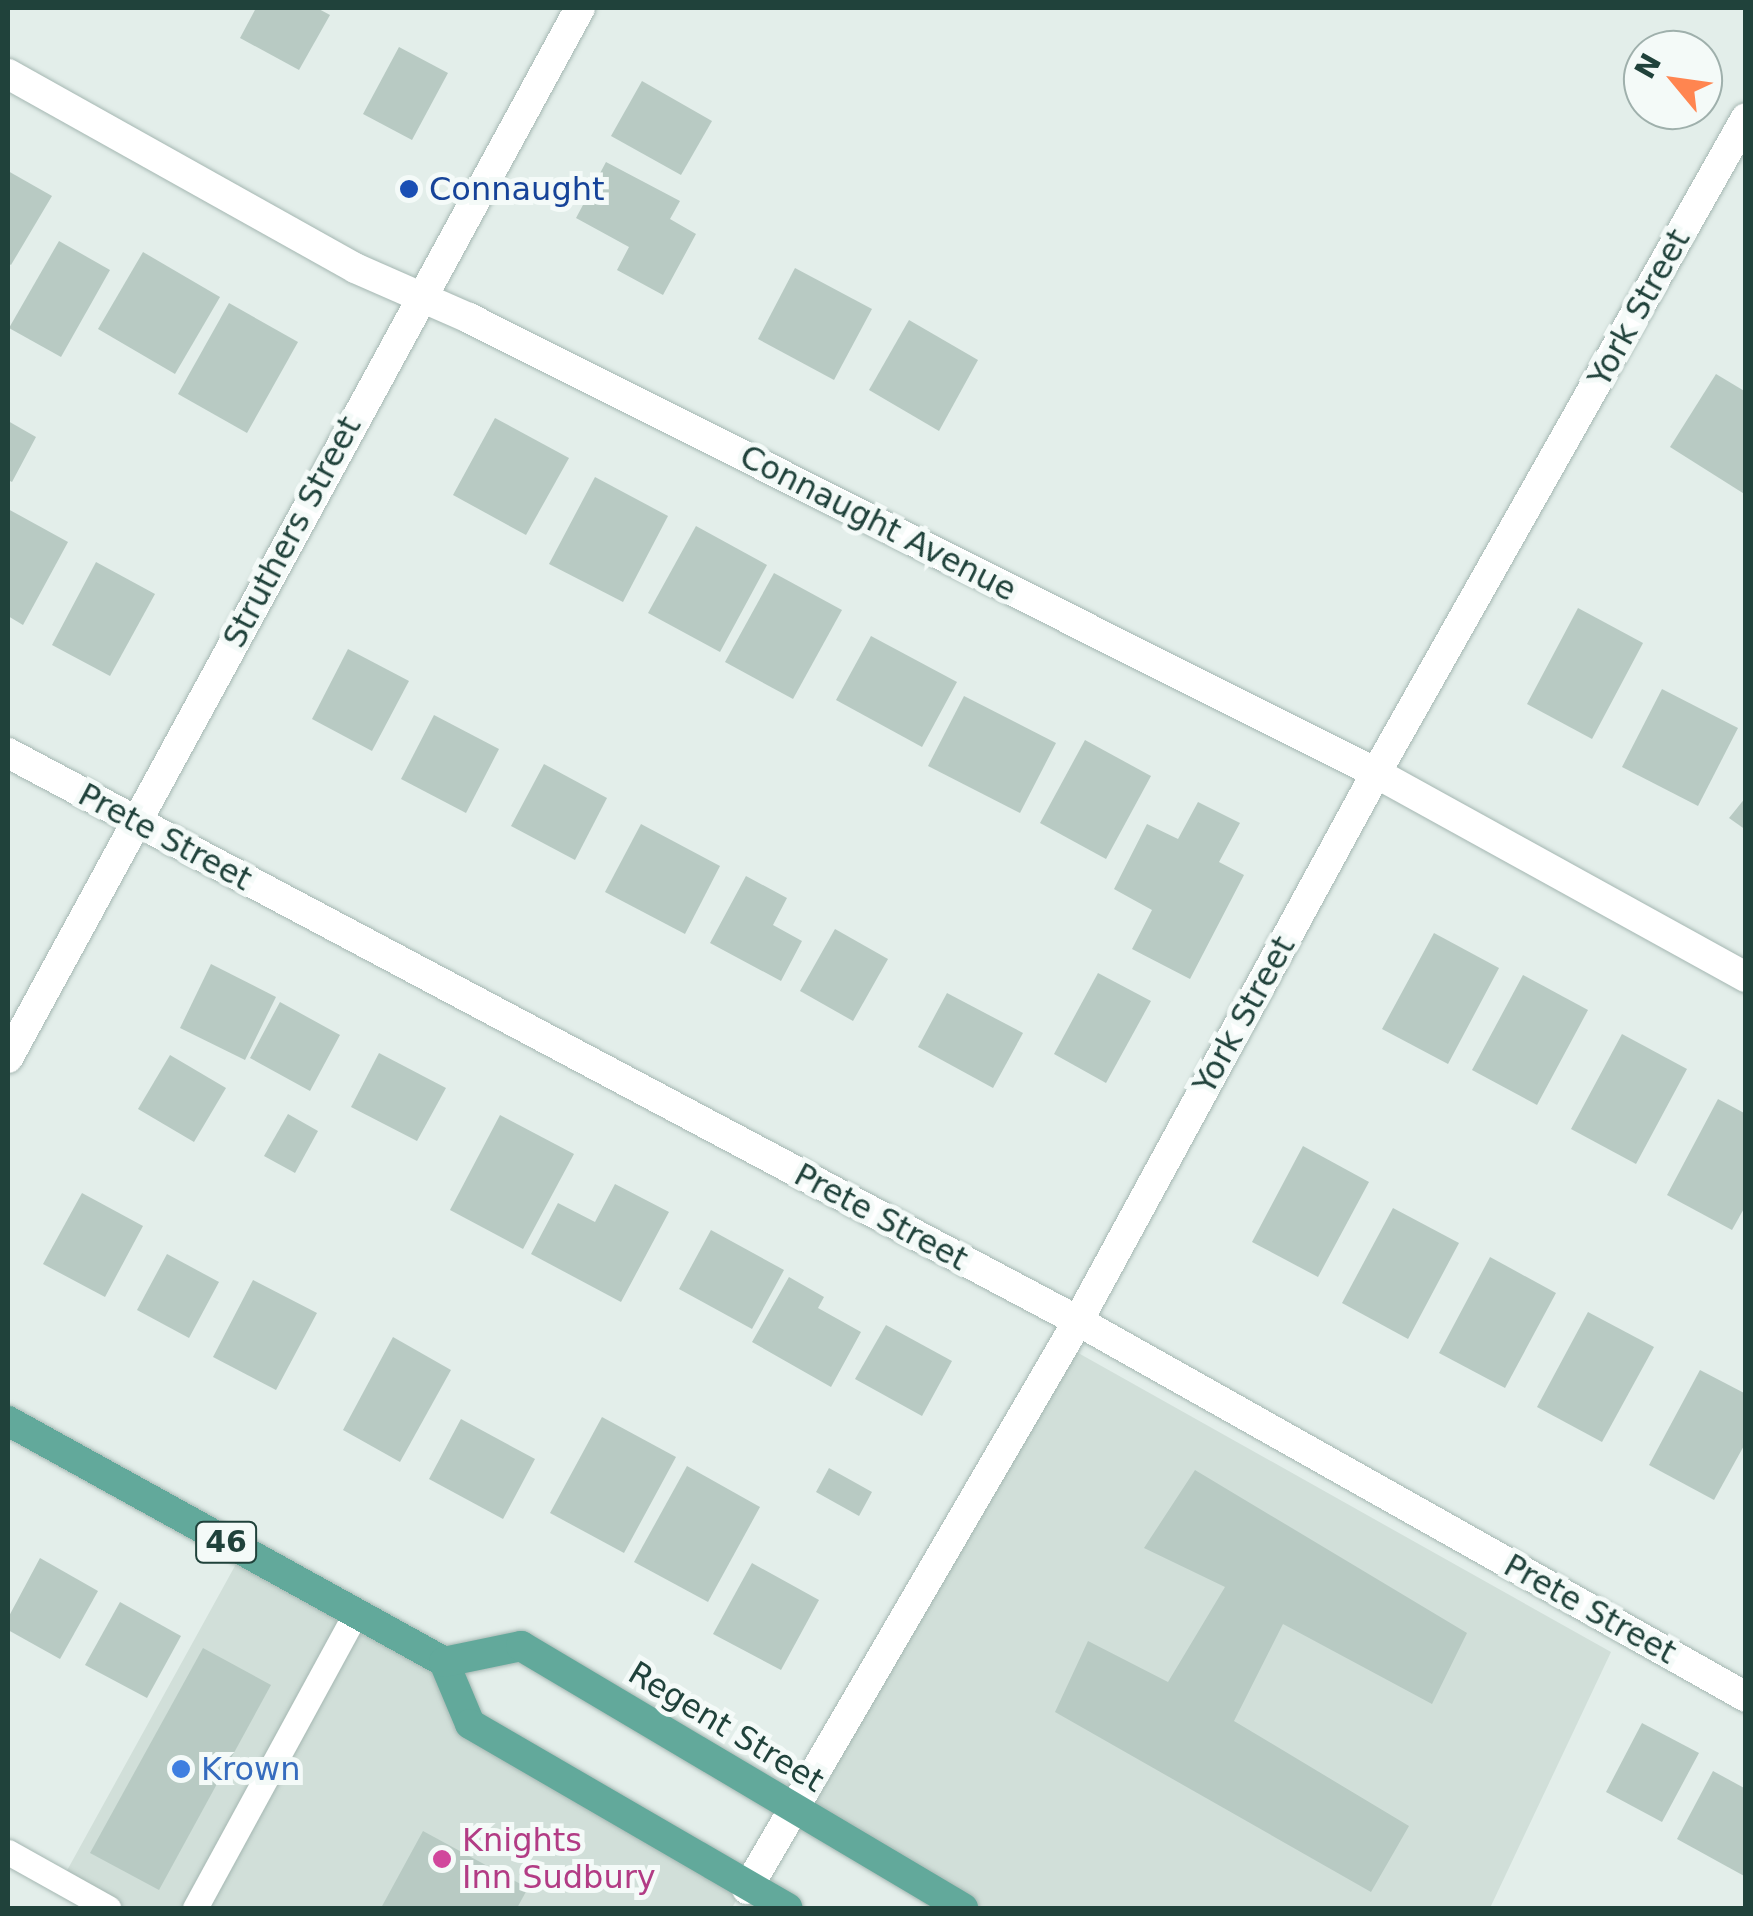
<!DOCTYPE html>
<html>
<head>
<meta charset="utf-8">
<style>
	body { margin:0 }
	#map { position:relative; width:1753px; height:1916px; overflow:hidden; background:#e3eeea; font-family:"DejaVu Sans",sans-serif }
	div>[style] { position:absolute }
	.built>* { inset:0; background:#d1dfd9 }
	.building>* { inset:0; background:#b8cac3 }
	.roads { filter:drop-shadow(0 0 2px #a5b7b2) drop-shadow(0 0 2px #a5b7b2) }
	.service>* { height:25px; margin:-12.5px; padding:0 12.5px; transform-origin:12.5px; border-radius:12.5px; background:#fff }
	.minor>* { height:30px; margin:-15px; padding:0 15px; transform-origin:15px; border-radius:15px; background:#fff }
	.tertiary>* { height:30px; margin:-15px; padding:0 15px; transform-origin:15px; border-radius:15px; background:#fff }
	.primary>* { height:30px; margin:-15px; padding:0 15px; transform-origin:15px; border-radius:15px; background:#62a99b }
	.dots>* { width:28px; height:28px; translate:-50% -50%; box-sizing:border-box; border:5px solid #f4faf8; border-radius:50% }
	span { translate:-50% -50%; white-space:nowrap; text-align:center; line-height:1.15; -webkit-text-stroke:10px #f4faf8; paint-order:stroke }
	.shield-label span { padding:2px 8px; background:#f4faf8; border:2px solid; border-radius:8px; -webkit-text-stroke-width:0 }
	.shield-label { font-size:30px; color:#20423b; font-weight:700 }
	.transit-label { font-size:32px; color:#164399 }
	.left { translate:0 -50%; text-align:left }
	.street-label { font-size:32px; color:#20423b }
	.shop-label { font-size:32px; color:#366cbe }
	.hotel-label { font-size:32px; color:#b23c85 }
	.frame { position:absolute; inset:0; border:10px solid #20423b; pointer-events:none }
	.north { position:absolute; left:1623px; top:30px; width:100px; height:100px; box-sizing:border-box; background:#f4faf8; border:2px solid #9fb0ac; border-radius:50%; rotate:299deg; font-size:28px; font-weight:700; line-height:40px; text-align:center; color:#20423b }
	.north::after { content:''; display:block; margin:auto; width:35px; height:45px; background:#ff8550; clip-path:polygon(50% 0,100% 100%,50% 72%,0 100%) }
</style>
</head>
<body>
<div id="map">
	<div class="built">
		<i style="clip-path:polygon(1064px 1345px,1611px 1652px,1490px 1908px,930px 1908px,795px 1808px)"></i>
		<i style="clip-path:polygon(241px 1555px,440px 1664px,467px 1726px,742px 1890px,732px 1908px,101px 1908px,59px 1885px)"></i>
	</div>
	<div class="building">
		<i style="clip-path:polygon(256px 8px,317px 8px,330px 15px,299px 70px,240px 38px)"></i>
		<i style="clip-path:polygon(399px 47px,448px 73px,412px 140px,363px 114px)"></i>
		<i style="clip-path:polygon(642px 81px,712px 121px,681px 175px,611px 136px)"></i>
		<i style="clip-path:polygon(606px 162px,680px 201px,670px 219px,696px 234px,663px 295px,617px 270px,629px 247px,576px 218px)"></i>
		<i style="clip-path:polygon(8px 171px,52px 196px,11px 265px,8px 263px)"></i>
		<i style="clip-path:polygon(59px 241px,110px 270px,61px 357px,9px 328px)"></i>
		<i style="clip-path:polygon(143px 252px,220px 297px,175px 374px,98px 329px)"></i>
		<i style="clip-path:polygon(795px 268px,872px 309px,834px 380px,758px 339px)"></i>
		<i style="clip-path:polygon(229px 303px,298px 342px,247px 433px,178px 394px)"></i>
		<i style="clip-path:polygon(909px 320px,978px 360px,939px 431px,869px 390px)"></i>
		<i style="clip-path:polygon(1716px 374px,1746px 392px,1746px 495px,1670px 447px)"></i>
		<i style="clip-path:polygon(495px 418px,569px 458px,526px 535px,453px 495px)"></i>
		<i style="clip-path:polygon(8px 421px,36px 437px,12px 482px,8px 480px)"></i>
		<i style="clip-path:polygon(595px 477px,668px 516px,623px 602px,549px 564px)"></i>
		<i style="clip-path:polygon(8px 509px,68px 542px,23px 625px,8px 616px)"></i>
		<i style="clip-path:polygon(696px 526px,767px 565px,720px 652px,648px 613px)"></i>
		<i style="clip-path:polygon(96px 562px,155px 594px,110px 676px,52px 645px)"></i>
		<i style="clip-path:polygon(774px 573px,842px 610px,793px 699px,725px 662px)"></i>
		<i style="clip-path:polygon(1578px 608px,1643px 643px,1592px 739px,1527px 704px)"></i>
		<i style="clip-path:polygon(871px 636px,957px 682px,922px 747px,836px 700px)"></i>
		<i style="clip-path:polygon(348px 649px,409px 681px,372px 751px,312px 719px)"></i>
		<i style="clip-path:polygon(1662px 689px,1738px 728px,1698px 806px,1622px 767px)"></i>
		<i style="clip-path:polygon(964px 696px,1056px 743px,1020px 813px,928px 766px)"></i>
		<i style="clip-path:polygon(434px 715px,499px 749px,466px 813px,401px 779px)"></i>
		<i style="clip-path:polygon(1085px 740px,1151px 776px,1106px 859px,1040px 823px)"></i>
		<i style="clip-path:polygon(544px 764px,607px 798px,575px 860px,511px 826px)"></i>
		<i style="clip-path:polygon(1746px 797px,1746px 830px,1729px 818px)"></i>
		<i style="clip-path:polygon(1198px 802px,1240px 823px,1219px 862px,1244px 875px,1190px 979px,1132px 949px,1152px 910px,1114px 889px,1147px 824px,1178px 839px)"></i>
		<i style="clip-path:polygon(641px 824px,720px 866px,685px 934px,605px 892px)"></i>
		<i style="clip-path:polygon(746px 876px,787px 898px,773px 925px,802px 941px,781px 981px,710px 943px)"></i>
		<i style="clip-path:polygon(835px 929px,888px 959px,853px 1021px,800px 991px)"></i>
		<i style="clip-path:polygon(1434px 933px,1499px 968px,1448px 1064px,1382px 1029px)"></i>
		<i style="clip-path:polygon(211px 964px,276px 997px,245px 1060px,180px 1028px)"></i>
		<i style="clip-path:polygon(1098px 973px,1151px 1001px,1106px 1083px,1054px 1054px)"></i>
		<i style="clip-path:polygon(1523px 975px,1588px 1010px,1537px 1105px,1472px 1070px)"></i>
		<i style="clip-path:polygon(947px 993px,1023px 1033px,993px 1088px,918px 1047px)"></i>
		<i style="clip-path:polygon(280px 1002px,340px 1035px,310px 1091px,250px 1058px)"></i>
		<i style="clip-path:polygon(1622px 1034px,1687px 1069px,1636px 1164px,1571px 1129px)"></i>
		<i style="clip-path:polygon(379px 1053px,446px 1088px,417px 1141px,351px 1107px)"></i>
		<i style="clip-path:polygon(170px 1055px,226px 1088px,194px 1142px,138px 1109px)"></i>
		<i style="clip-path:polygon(1718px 1099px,1746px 1114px,1746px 1205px,1732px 1230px,1667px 1195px)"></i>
		<i style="clip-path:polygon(288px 1114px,318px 1131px,295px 1173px,264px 1156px)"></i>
		<i style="clip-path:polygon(500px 1115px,574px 1154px,523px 1249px,450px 1210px)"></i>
		<i style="clip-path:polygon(1303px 1146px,1369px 1182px,1318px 1277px,1252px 1242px)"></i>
		<i style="clip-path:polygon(615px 1184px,669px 1212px,621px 1302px,531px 1254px,558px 1203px,595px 1222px)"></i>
		<i style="clip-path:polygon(82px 1193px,143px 1226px,105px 1297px,43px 1264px)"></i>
		<i style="clip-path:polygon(1393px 1208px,1459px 1243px,1408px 1339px,1342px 1303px)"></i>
		<i style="clip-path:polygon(711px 1230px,784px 1270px,752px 1329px,679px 1289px)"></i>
		<i style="clip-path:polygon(167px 1254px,219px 1282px,189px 1338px,137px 1310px)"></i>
		<i style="clip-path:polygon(1490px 1257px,1556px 1293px,1505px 1388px,1439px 1353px)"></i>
		<i style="clip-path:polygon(789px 1277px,824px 1297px,818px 1308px,861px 1332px,831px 1387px,752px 1342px)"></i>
		<i style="clip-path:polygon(253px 1280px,317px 1313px,276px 1390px,213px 1357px)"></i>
		<i style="clip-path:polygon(1588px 1312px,1654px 1347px,1602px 1442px,1537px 1407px)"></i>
		<i style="clip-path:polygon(886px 1325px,952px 1361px,922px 1416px,855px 1379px)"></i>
		<i style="clip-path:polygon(393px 1337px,451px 1370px,400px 1462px,343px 1430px)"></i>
		<i style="clip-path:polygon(1700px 1370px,1746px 1394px,1746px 1442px,1714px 1500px,1649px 1465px)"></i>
		<i style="clip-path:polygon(602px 1417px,676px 1457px,624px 1553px,550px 1513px)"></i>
		<i style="clip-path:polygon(461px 1419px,535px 1459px,503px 1519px,429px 1479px)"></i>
		<i style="clip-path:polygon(687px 1466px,760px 1507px,708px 1602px,634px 1562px)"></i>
		<i style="clip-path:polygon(829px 1468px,872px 1492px,859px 1516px,816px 1492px)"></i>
		<i style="clip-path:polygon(1195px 1470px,1467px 1633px,1432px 1704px,1283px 1624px,1234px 1721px,1409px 1826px,1371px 1892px,1055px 1712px,1088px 1641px,1168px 1682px,1225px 1587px,1144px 1548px)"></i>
		<i style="clip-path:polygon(40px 1558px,98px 1591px,60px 1659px,8px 1630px,8px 1618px)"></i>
		<i style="clip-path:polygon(752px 1563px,819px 1600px,781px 1670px,713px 1634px)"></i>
		<i style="clip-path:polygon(120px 1602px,181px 1636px,147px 1698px,85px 1665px)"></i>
		<i style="clip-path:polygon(203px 1648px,271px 1685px,159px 1890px,90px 1853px)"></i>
		<i style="clip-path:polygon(1642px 1723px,1699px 1753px,1662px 1822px,1606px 1792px)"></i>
		<i style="clip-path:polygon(1713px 1771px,1746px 1789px,1746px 1877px,1677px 1839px)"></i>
		<i style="clip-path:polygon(423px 1831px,528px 1888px,517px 1908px,381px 1908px)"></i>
	</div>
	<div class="roads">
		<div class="service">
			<i style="left:8px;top:1852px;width:115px;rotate:29.2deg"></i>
			<i style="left:195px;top:1908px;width:336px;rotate:-61.4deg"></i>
		</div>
		<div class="minor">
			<i style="left:8px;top:74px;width:398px;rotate:29.2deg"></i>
			<i style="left:355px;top:268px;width:124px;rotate:23.7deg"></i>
			<i style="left:469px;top:318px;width:1015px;rotate:26.64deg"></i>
			<i style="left:1376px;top:773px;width:423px;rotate:28.9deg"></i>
			<i style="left:8px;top:753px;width:1211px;rotate:27.96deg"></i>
			<i style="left:1078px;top:1321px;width:767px;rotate:29.37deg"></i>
		</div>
		<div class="tertiary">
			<i style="left:8px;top:1058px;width:1196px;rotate:-61.42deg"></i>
			<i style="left:747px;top:1889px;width:657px;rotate:-59.77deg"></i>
			<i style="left:1078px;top:1321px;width:624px;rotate:-61.46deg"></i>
			<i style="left:1376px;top:773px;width:752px;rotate:-60.54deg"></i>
		</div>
		<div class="primary">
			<i style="left:8px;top:1421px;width:498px;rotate:28.9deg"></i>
			<i style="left:444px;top:1662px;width:67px;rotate:67.2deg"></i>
			<i style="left:470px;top:1724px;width:367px;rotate:30.1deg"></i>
			<i style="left:444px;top:1662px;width:79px;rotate:-11.7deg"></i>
			<i style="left:521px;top:1646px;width:514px;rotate:30.66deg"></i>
		</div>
	</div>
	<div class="dots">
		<i style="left:409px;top:189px;background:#1a4fb4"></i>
		<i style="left:181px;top:1769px;background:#3f7fe0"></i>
		<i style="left:442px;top:1859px;background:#d1479c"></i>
	</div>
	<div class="shield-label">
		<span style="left:226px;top:1542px">46</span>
	</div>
	<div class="transit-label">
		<span class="left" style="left:429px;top:189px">Connaught</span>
	</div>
	<div class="street-label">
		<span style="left:1639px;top:308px;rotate:-61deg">York Street</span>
		<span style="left:878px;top:523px;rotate:27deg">Connaught Avenue</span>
		<span style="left:292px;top:532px;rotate:-62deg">Struthers Street</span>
		<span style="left:165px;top:837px;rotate:28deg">Prete Street</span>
		<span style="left:1244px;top:1015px;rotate:-61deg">York Street</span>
		<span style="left:881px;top:1217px;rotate:28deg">Prete Street</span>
		<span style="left:1590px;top:1609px;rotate:29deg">Prete Street</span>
		<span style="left:726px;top:1727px;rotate:31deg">Regent Street</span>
	</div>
	<div class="shop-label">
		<span class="left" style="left:201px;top:1769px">Krown</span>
	</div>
	<div class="hotel-label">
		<span class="left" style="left:462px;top:1859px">Knights<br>Inn Sudbury</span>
	</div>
	<div class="frame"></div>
	<div class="north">N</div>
</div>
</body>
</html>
